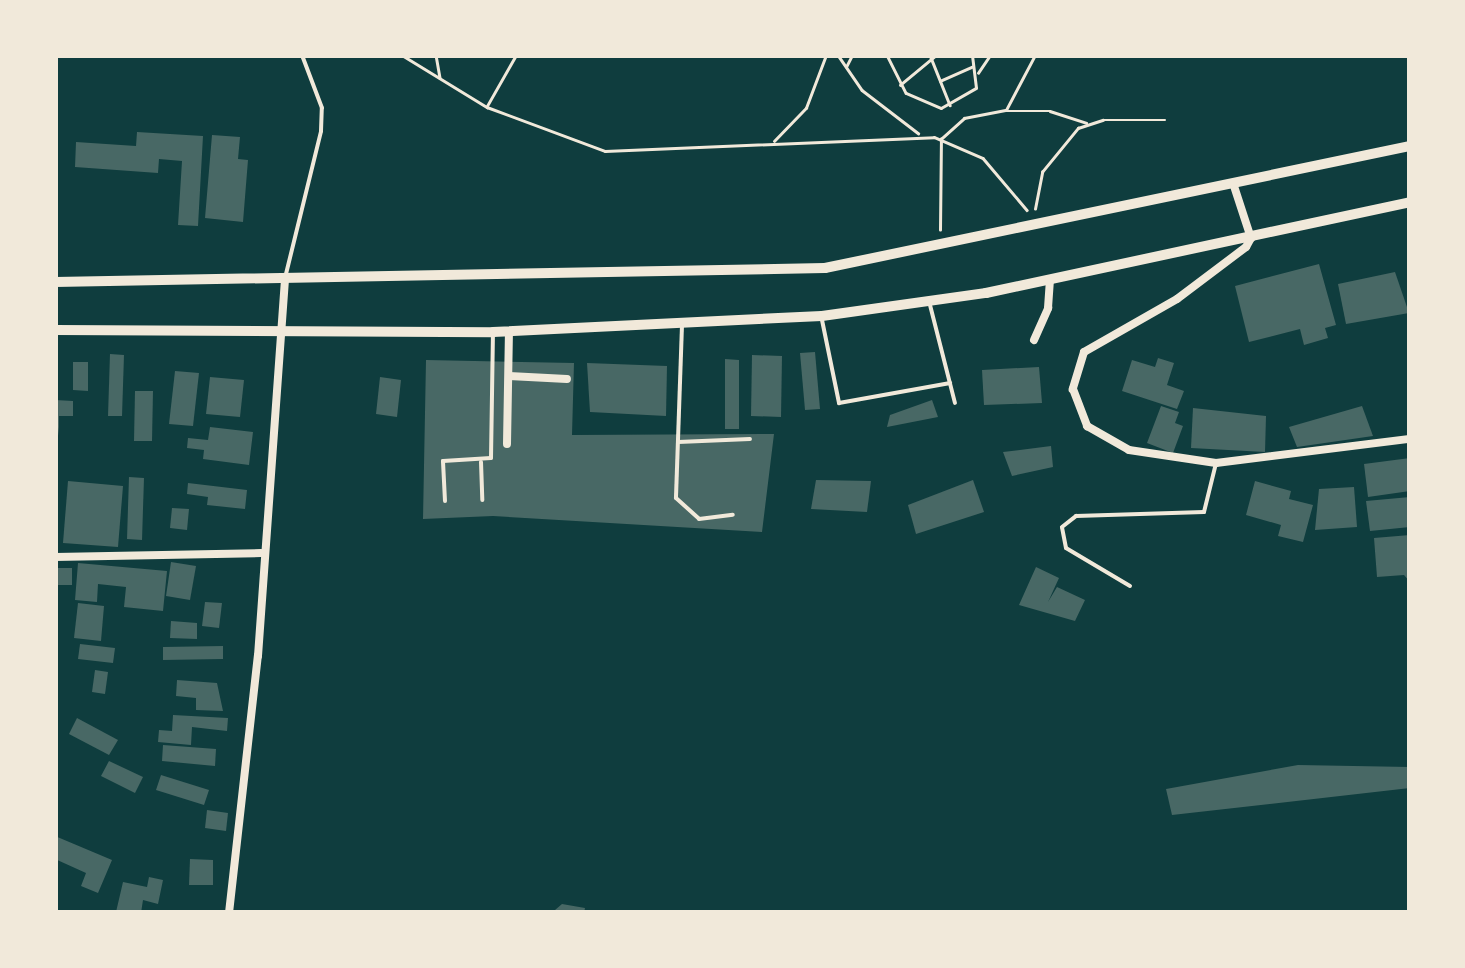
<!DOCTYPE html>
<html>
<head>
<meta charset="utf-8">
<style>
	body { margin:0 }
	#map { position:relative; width:1465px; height:968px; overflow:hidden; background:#0f3d3e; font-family:Lato,sans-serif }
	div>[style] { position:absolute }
	.building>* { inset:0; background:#486865 }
	.path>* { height:2.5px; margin:-1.25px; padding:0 1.25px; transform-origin:1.25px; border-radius:1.25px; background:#f1e9da }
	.service>* { height:4px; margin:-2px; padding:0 2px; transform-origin:2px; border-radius:2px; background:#f1e9da }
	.minor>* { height:8px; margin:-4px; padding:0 4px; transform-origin:4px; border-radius:4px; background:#f1e9da }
	.secondary>* { height:10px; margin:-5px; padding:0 5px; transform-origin:5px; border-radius:5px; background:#f1e9da }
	span { translate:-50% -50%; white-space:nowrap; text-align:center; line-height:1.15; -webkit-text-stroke:10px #f1e9da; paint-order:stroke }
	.frame { position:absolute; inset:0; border:58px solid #f1e9da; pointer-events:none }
</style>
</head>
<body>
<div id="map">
	<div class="building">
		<i style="clip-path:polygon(137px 132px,203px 136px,198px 226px,178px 225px,182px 161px,159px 159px,158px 173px,75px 167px,76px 142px,136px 146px)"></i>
		<i style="clip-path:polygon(212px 135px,240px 137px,238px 159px,248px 160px,243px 222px,205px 218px)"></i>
		<i style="clip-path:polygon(1319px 264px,1336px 325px,1325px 328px,1328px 338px,1304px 345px,1300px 329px,1249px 342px,1235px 286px)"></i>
		<i style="clip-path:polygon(1395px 272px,1409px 313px,1346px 324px,1338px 284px)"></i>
		<i style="clip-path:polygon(815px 352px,820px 409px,805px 410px,800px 353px)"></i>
		<i style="clip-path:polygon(110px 354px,124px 355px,122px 416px,108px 416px)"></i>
		<i style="clip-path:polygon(752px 355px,782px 356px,781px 417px,751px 416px)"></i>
		<i style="clip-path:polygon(1158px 358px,1174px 363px,1167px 385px,1184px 391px,1177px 409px,1122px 391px,1132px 360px,1155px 367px)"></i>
		<i style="clip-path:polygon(725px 359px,739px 360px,739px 429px,725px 429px)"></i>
		<i style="clip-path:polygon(426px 360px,574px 363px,572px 435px,774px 434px,762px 532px,493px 516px,423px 519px)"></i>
		<i style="clip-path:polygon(73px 362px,88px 362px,88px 391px,73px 390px)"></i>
		<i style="clip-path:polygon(587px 363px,667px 366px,666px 416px,590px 412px)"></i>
		<i style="clip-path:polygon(1039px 367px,1042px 403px,984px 405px,982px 370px)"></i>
		<i style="clip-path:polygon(175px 371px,199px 373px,193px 426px,169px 424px)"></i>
		<i style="clip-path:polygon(210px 377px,244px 380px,240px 417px,206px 414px)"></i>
		<i style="clip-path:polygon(380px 377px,401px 380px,397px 417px,376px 414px)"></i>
		<i style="clip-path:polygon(135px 391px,153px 391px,152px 441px,134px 441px)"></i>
		<i style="clip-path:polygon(55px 400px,73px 401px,73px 416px,59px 416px,59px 436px)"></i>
		<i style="clip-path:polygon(932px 400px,938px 417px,887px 427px,890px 415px)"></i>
		<i style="clip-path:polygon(1161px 406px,1179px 412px,1175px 423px,1183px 426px,1173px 453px,1147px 443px)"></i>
		<i style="clip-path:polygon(1362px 406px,1373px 436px,1297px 447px,1289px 427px)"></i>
		<i style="clip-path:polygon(1193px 408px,1266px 416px,1265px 452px,1191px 448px)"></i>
		<i style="clip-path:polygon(210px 427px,253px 432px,249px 465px,203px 459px,204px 450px,187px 448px,188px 438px,208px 440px)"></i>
		<i style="clip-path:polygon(1051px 446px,1053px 467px,1012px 476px,1003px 452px)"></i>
		<i style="clip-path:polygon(1410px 458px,1410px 491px,1368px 497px,1364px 464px)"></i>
		<i style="clip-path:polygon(129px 477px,144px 478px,142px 540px,127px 539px)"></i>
		<i style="clip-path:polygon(816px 480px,871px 481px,867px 512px,811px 509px)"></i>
		<i style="clip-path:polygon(973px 480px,984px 512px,916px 534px,908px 505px)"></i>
		<i style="clip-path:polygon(68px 481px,123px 486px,118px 547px,63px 543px)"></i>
		<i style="clip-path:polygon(1255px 481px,1291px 491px,1289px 499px,1313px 505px,1303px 542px,1278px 536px,1281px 525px,1246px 515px)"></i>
		<i style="clip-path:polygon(188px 483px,247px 490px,245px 509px,207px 505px,208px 497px,187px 494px)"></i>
		<i style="clip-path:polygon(1354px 487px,1357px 527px,1315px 530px,1319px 489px)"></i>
		<i style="clip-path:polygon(1410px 497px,1410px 527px,1370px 531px,1366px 501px)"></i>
		<i style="clip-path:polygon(172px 508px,189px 509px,187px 530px,170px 528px)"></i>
		<i style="clip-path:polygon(1410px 535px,1410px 582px,1404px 575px,1377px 577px,1374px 538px)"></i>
		<i style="clip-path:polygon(171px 562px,196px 566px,190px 600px,166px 596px)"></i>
		<i style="clip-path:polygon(78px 563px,167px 571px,163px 611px,124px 607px,126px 587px,98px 584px,97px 602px,75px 600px)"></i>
		<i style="clip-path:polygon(1036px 567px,1059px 578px,1048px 602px,1057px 587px,1085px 600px,1075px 621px,1019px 605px)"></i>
		<i style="clip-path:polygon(55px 568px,72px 568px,72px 585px,55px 585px)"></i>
		<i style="clip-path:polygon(205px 602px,222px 603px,219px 628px,202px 626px)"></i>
		<i style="clip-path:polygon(78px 603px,104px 606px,101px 641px,74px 638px)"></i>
		<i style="clip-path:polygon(171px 621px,197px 623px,197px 639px,170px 638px)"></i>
		<i style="clip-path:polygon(80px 644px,115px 648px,113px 663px,78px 659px)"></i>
		<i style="clip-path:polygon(223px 646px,223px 659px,163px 660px,163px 647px)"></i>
		<i style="clip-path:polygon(95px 670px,108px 672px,105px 694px,92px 692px)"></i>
		<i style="clip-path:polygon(177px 680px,217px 683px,223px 711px,196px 710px,196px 698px,176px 696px)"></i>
		<i style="clip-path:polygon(173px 715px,228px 718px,227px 731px,192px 727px,191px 745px,158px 742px,159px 730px,172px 731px)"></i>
		<i style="clip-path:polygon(77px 718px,118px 740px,109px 755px,69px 734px)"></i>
		<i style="clip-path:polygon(163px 745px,216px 749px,215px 766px,162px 761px)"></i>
		<i style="clip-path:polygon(109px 761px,143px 777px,135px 793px,101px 776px)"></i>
		<i style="clip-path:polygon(1298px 765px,1410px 767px,1410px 788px,1172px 815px,1166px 789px)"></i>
		<i style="clip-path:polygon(161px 775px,209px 790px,204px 805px,156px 790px)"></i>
		<i style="clip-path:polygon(207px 810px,228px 813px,226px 831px,205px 828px)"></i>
		<i style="clip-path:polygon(55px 836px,112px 860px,98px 893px,81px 886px,86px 873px,55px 859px)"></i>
		<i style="clip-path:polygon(190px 859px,213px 860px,213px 885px,189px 885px)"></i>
		<i style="clip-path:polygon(149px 877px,163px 880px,158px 904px,143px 900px,141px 913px,116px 912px,123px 882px,147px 887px)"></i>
		<i style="clip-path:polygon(562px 904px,585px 908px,584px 913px,493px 913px,555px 910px)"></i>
	</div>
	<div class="path">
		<i style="left:402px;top:55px;width:100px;rotate:31.5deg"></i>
		<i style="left:487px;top:107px;width:126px;rotate:20.4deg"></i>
		<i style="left:605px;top:151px;width:329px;rotate:-2.4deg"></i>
		<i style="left:934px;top:137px;width:53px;rotate:23.2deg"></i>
		<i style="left:983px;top:158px;width:68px;rotate:49.8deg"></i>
		<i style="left:436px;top:55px;width:23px;rotate:80deg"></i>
		<i style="left:838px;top:55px;width:42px;rotate:55.6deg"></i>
		<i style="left:862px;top:90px;width:71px;rotate:37.5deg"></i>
		<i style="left:887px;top:55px;width:42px;rotate:63.4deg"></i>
		<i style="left:906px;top:93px;width:38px;rotate:23deg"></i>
		<i style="left:941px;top:108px;width:40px;rotate:-29.7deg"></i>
		<i style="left:976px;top:88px;width:33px;rotate:-97deg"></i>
		<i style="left:930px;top:55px;width:54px;rotate:68.2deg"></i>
		<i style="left:846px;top:67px;width:13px;rotate:-63deg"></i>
		<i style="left:978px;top:73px;width:22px;rotate:-56deg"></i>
		<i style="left:940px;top:81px;width:36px;rotate:-24deg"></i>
		<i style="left:900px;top:85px;width:47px;rotate:-39.8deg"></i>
		<i style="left:487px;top:106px;width:59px;rotate:-60.4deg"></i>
		<i style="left:1007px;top:111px;width:43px"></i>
		<i style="left:1050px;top:111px;width:38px;rotate:18deg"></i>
		<i style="left:774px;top:141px;width:46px;rotate:-45.9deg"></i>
		<i style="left:806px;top:108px;width:57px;rotate:-69.3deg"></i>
		<i style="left:1035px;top:209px;width:38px;rotate:-79deg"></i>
		<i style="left:1042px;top:172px;width:57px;rotate:-50.7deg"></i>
		<i style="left:1078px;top:128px;width:26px;rotate:-18deg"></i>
		<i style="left:1103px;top:120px;width:62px"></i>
		<i style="left:940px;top:230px;width:91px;rotate:-89.4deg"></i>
		<i style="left:941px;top:139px;width:31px;rotate:-42deg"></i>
		<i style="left:964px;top:118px;width:43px;rotate:-10.8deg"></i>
		<i style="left:1006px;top:110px;width:62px;rotate:-62.2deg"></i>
	</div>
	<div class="service">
		<i style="left:285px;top:278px;width:151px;rotate:-76.2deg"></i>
		<i style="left:321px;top:131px;width:23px;rotate:-88deg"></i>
		<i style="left:322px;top:108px;width:57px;rotate:-110.7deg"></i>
		<i style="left:930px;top:305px;width:101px;rotate:75.7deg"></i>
		<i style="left:822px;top:320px;width:85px;rotate:78.4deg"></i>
		<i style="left:839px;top:403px;width:113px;rotate:-10.2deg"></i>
		<i style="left:682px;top:325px;width:173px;rotate:92deg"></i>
		<i style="left:676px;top:498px;width:31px;rotate:42deg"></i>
		<i style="left:699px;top:519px;width:34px;rotate:-7deg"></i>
		<i style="left:678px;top:442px;width:72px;rotate:-2.4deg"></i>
		<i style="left:481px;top:462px;width:38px;rotate:88deg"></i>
		<i style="left:445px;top:501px;width:40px;rotate:-92.9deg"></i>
		<i style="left:443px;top:461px;width:48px;rotate:-3.6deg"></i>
		<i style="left:491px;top:458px;width:126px;rotate:-89.1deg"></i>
		<i style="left:1130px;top:586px;width:74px;rotate:-149.3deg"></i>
		<i style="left:1066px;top:548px;width:21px;rotate:-101deg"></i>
		<i style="left:1062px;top:527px;width:18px;rotate:-38deg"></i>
		<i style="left:1076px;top:516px;width:128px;rotate:-1.8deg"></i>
		<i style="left:1204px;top:512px;width:50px;rotate:-76.2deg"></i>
	</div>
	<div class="minor">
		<i style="left:1233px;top:183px;width:58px;rotate:71.9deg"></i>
		<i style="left:1251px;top:238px;width:10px;rotate:119deg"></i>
		<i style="left:1246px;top:247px;width:86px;rotate:143deg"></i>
		<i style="left:1177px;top:299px;width:107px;rotate:150.3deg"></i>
		<i style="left:1084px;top:352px;width:39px;rotate:107deg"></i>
		<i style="left:1073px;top:389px;width:40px;rotate:69deg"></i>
		<i style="left:1087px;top:426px;width:48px;rotate:29.7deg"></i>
		<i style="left:1129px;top:450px;width:88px;rotate:8.5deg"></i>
		<i style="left:1216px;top:463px;width:195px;rotate:-7.1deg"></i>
		<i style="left:1034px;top:340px;width:35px;rotate:-66deg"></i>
		<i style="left:1048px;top:308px;width:29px;rotate:-86deg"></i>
		<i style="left:509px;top:376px;width:58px;rotate:3deg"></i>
		<i style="left:507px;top:444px;width:113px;rotate:-89deg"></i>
		<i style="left:55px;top:557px;width:206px;rotate:-1.1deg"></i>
		<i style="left:229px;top:913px;width:259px;rotate:-83.6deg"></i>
		<i style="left:258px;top:656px;width:379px;rotate:-85.9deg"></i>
	</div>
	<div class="secondary">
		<i style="left:55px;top:282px;width:770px;rotate:-1.04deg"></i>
		<i style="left:825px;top:268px;width:598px;rotate:-11.78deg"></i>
		<i style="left:55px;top:330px;width:438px;rotate:0.3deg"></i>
		<i style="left:493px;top:332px;width:329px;rotate:-2.8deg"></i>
		<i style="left:822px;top:316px;width:166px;rotate:-8deg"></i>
		<i style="left:986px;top:293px;width:434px;rotate:-12.1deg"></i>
	</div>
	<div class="frame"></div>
</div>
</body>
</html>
